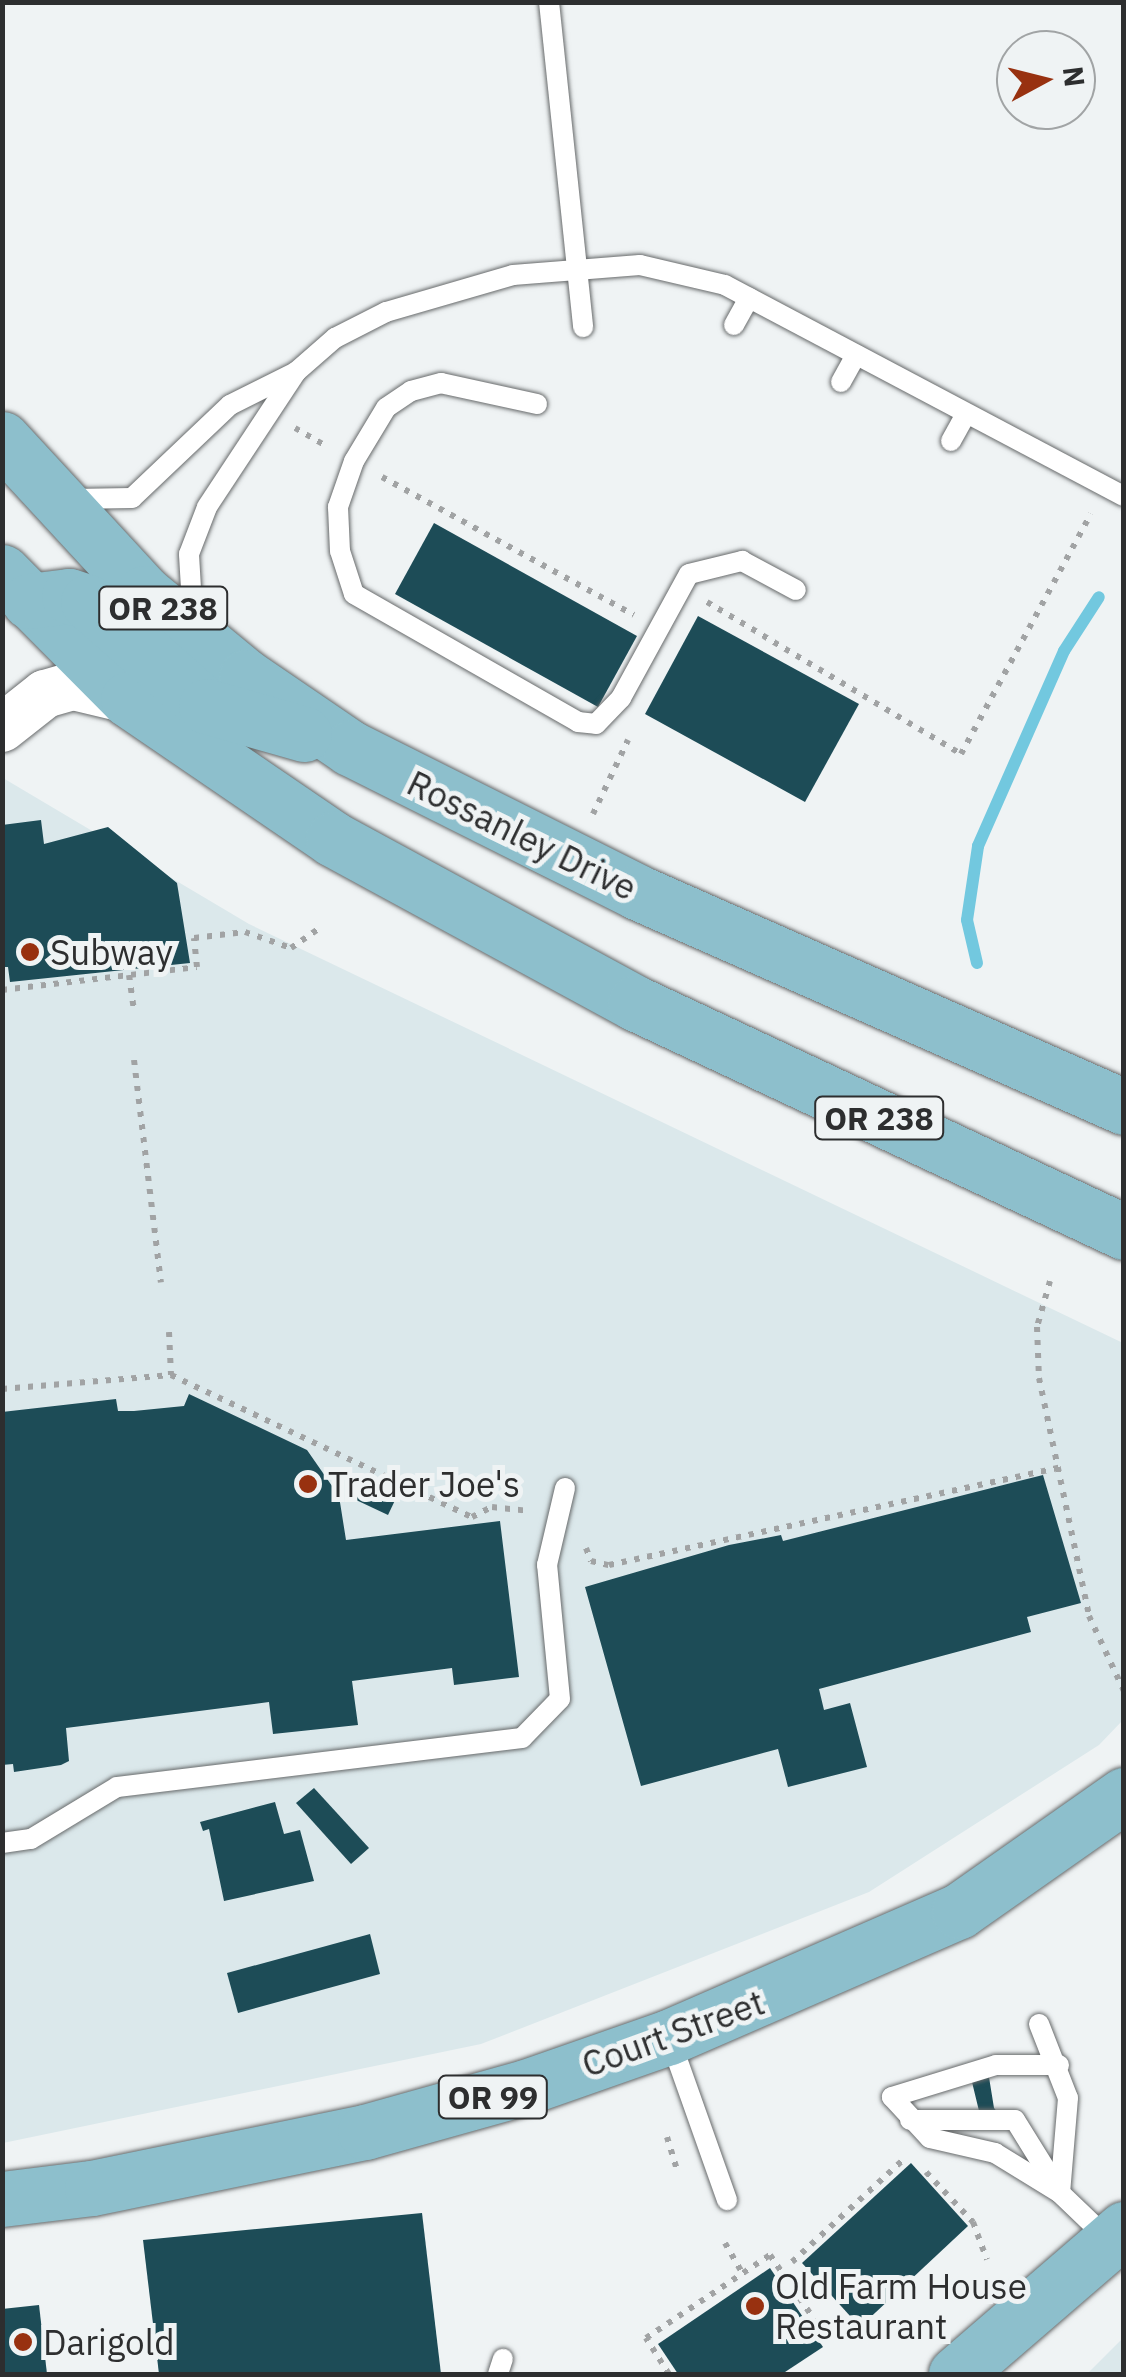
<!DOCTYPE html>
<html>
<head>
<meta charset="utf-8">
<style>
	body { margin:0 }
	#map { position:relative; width:1126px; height:2377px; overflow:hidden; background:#eff3f4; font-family:"IBM Plex Sans",sans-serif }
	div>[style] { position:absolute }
	.built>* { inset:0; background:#dbe8eb }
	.stream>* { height:12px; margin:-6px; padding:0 6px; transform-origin:6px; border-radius:6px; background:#72c8df }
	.building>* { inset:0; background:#1d4c57 }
	.path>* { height:6px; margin-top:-3px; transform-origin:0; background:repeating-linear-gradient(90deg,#a1a3a4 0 5px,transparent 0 13px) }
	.roads { filter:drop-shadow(0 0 2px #676a6b) drop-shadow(0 0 2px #676a6b) }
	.service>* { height:20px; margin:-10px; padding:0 10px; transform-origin:10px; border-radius:10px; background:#fff }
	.tertiary>* { height:48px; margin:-24px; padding:0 24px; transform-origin:24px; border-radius:24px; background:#fff }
	.primary>* { height:55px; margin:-27.5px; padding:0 27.5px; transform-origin:27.5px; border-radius:27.5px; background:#8dbfcc }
	.dots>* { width:28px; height:28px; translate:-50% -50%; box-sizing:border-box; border:5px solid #eff3f4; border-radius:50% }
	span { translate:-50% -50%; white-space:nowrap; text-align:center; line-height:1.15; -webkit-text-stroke:10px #eff3f4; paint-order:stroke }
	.shield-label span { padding:2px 8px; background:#eff3f4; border:2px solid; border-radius:8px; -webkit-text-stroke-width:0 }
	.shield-label { font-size:32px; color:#2d2e2f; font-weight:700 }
	.street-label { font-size:35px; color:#2d2e2f }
	.poi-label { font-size:35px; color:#2d2e2f }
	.left { translate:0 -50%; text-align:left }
	.frame { position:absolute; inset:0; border:5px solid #2d2e2f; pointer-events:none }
	.north { position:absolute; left:996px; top:30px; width:100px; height:100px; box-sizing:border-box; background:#eff3f4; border:2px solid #a1a4a5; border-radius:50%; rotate:83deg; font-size:28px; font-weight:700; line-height:40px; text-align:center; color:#2d2e2f }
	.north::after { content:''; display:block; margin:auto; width:35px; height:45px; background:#983110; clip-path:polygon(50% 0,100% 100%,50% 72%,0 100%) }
</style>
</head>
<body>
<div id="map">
	<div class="built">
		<i style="clip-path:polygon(3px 778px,249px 924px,1123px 1343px,1123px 1720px,1099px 1745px,869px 1892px,481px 2044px,3px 2143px)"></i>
		<i style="clip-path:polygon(1123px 2338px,1123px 2374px,1087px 2374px)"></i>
	</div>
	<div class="stream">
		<i style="left:977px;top:963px;width:44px;rotate:-103.1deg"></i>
		<i style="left:967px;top:920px;width:75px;rotate:-81.5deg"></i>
		<i style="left:978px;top:846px;width:213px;rotate:-66.2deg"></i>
		<i style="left:1064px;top:651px;width:64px;rotate:-57.1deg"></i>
	</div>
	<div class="building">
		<i style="clip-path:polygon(434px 523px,637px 636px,598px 707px,395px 594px)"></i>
		<i style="clip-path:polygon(698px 616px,859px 704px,805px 802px,645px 714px)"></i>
		<i style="clip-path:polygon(41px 820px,44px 844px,108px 827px,177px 883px,190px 963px,10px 982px,8px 967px,2px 967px,2px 825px)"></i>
		<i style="clip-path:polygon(189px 1394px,307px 1450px,339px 1496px,346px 1540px,500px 1521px,519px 1677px,454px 1685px,452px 1668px,352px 1681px,358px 1725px,273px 1734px,269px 1702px,66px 1728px,69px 1761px,61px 1765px,14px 1772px,13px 1764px,2px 1765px,2px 1412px,116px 1399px,118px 1411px,134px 1411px,184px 1406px)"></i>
		<i style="clip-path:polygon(1043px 1475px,1081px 1603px,1027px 1617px,1031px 1632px,819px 1689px,824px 1710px,850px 1703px,867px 1767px,788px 1787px,778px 1749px,641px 1786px,585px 1587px,729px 1545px,781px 1535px,783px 1541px)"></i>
		<i style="clip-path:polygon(364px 1477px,398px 1494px,388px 1515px,354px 1499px)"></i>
		<i style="clip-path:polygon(314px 1788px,369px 1848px,351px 1864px,296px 1803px)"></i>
		<i style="clip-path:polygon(275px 1802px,284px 1834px,300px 1830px,314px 1881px,224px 1901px,209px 1829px,203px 1831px,200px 1822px)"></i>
		<i style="clip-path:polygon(370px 1934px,380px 1974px,238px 2013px,227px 1973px)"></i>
		<i style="clip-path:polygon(988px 2071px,994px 2108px,999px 2114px,979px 2111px,972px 2082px,974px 2075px)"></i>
		<i style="clip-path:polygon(911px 2163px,968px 2226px,860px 2327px,802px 2263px)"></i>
		<i style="clip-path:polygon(422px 2213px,441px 2374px,159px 2374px,143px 2240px)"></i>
		<i style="clip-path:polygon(770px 2268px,823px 2347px,782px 2374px,678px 2374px,658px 2344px)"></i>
		<i style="clip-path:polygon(39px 2305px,47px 2374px,2px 2374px,2px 2309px)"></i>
	</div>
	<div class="path">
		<i style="left:295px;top:428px;width:38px;rotate:30deg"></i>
		<i style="left:382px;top:477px;width:287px;rotate:28.7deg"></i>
		<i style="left:707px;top:602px;width:296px;rotate:30.9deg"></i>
		<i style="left:961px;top:754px;width:273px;rotate:-61.6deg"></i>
		<i style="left:593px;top:814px;width:82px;rotate:-64.7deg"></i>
		<i style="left:129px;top:975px;width:36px;rotate:82deg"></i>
		<i style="left:2px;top:990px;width:196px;rotate:-6.7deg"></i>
		<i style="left:197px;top:967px;width:29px;rotate:-96deg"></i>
		<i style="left:194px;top:938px;width:51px;rotate:-6.7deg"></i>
		<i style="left:245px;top:932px;width:49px;rotate:19.2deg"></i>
		<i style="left:291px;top:948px;width:35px;rotate:-35deg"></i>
		<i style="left:134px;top:1060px;width:224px;rotate:83.1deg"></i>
		<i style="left:1050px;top:1281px;width:48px;rotate:105.8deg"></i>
		<i style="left:1037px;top:1327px;width:51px;rotate:87.8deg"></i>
		<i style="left:1039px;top:1378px;width:243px;rotate:78.1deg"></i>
		<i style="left:1089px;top:1616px;width:83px;rotate:65deg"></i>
		<i style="left:169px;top:1332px;width:43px;rotate:87.3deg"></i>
		<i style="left:2px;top:1389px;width:170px;rotate:-4.7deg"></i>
		<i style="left:171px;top:1375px;width:333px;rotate:25.3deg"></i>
		<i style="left:472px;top:1517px;width:22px;rotate:-27deg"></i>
		<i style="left:492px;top:1507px;width:37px;rotate:6deg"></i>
		<i style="left:586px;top:1548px;width:14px;rotate:69deg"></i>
		<i style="left:591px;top:1561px;width:18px;rotate:13deg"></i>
		<i style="left:609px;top:1565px;width:460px;rotate:-12.2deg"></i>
		<i style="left:667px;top:2137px;width:34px;rotate:73deg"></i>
		<i style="left:926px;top:2172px;width:69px;rotate:46.8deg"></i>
		<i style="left:973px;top:2222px;width:40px;rotate:69.8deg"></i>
		<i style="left:725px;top:2243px;width:34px;rotate:60deg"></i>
		<i style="left:792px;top:2262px;width:154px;rotate:-42.6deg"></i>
		<i style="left:669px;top:2374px;width:43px;rotate:-122.6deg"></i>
		<i style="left:646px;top:2338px;width:149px;rotate:-33.8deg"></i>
		<i style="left:770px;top:2255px;width:81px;rotate:55.5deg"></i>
	</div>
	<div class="roads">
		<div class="service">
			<i style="left:549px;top:2px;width:327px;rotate:84deg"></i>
			<i style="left:734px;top:325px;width:31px;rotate:-61deg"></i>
			<i style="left:841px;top:382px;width:31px;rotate:-61deg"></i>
			<i style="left:537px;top:404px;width:98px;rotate:-167.7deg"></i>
			<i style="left:441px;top:383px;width:31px;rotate:165deg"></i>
			<i style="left:411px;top:391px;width:30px;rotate:146deg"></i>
			<i style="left:386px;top:408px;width:62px;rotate:121.1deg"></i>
			<i style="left:354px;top:461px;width:49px;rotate:109.2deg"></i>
			<i style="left:338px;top:507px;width:44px;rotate:87.4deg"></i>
			<i style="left:340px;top:551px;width:45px;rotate:72deg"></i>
			<i style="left:354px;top:594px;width:258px;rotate:29.7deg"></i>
			<i style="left:578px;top:722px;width:18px;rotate:6deg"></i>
			<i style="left:596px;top:724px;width:36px;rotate:-46deg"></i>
			<i style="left:621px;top:698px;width:141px;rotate:-61.3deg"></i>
			<i style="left:689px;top:574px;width:55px;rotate:-13.8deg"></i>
			<i style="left:742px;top:561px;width:61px;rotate:28.2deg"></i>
			<i style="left:951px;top:441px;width:31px;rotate:-61deg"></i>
			<i style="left:72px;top:499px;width:60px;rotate:-1deg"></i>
			<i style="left:132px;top:498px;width:135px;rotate:-43.5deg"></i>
			<i style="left:230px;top:405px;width:74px;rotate:-26.6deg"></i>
			<i style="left:296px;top:372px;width:52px;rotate:-41.1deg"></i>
			<i style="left:335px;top:338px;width:57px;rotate:-27deg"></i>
			<i style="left:386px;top:312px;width:132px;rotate:-16.2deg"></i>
			<i style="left:513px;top:275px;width:127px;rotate:-4.5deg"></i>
			<i style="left:640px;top:265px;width:87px;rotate:13.2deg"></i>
			<i style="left:725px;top:285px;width:451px;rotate:27.9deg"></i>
			<i style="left:193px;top:622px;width:68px;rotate:-93.4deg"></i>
			<i style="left:189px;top:554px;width:50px;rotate:-69deg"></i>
			<i style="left:207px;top:507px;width:162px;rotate:-56.6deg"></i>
			<i style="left:2px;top:1843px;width:29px;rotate:-8deg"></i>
			<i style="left:31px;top:1839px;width:100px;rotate:-31.2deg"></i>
			<i style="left:117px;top:1787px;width:408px;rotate:-6.9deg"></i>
			<i style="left:522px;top:1738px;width:54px;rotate:-45.7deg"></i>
			<i style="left:560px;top:1699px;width:135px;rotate:-95.5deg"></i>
			<i style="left:547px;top:1565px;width:79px;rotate:-76.8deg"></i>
			<i style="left:1039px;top:2024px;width:79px;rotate:68.6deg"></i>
			<i style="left:1068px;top:2098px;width:95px;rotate:94.8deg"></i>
			<i style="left:1060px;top:2193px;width:68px;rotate:43.8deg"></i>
			<i style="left:670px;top:2039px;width:171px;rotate:70.5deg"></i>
			<i style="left:1059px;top:2065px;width:63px;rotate:180deg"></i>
			<i style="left:996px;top:2065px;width:109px;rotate:162.9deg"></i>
			<i style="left:892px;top:2097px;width:56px;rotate:47.2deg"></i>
			<i style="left:930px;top:2138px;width:67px;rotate:13deg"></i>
			<i style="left:995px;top:2153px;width:76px;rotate:31.6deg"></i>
			<i style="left:910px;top:2120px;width:105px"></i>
			<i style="left:1015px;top:2120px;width:84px;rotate:58.2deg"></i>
			<i style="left:498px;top:2374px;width:16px;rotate:-72deg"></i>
		</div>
		<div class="tertiary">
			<i style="left:2px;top:728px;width:55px;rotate:-38.3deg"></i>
			<i style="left:45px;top:694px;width:29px;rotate:-16deg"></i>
			<i style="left:73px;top:686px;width:57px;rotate:13.3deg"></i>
		</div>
		<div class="primary">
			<i style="left:2px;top:439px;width:209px;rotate:47.3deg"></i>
			<i style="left:144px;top:593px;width:132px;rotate:39.5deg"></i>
			<i style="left:246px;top:677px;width:126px;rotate:34.3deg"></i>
			<i style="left:350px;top:748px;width:321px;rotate:26.6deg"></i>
			<i style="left:637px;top:892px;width:532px;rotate:23.82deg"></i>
			<i style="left:2px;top:572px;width:179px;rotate:45.2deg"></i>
			<i style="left:128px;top:699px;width:248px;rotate:34.3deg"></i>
			<i style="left:333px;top:839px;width:344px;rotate:28.5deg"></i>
			<i style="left:635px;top:1003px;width:540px;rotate:25.09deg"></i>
			<i style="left:29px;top:601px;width:40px;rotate:-7.1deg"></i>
			<i style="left:69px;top:596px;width:20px;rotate:18deg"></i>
			<i style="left:88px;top:602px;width:157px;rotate:41.4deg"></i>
			<i style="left:206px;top:706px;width:102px;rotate:15.9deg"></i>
			<i style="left:2px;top:2199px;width:91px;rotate:-7deg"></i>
			<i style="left:92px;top:2188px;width:279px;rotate:-11.6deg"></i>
			<i style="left:365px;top:2132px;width:167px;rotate:-15.6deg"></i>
			<i style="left:526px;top:2087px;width:151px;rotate:-19.3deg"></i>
			<i style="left:669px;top:2037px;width:316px;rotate:-23.5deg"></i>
			<i style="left:959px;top:1911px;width:202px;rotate:-35.1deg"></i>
			<i style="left:956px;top:2374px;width:222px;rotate:-40.8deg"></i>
		</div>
	</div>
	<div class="dots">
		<i style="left:30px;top:952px;background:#983110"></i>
		<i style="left:308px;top:1484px;background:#983110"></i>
		<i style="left:755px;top:2306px;background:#983110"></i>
		<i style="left:23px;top:2342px;background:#983110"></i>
	</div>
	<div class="shield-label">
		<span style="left:163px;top:608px">OR 238</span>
		<span style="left:879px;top:1118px">OR 238</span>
		<span style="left:493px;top:2097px">OR 99</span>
	</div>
	<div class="street-label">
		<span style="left:522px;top:835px;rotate:26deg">Rossanley Drive</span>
		<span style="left:673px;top:2033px;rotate:-20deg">Court Street</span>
	</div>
	<div class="poi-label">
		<span class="left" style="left:50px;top:952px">Subway</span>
		<span class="left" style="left:328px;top:1484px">Trader Joe's</span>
		<span class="left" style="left:775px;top:2306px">Old Farm House<br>Restaurant</span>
		<span class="left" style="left:43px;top:2342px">Darigold</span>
	</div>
	<div class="frame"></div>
	<div class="north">N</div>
</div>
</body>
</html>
